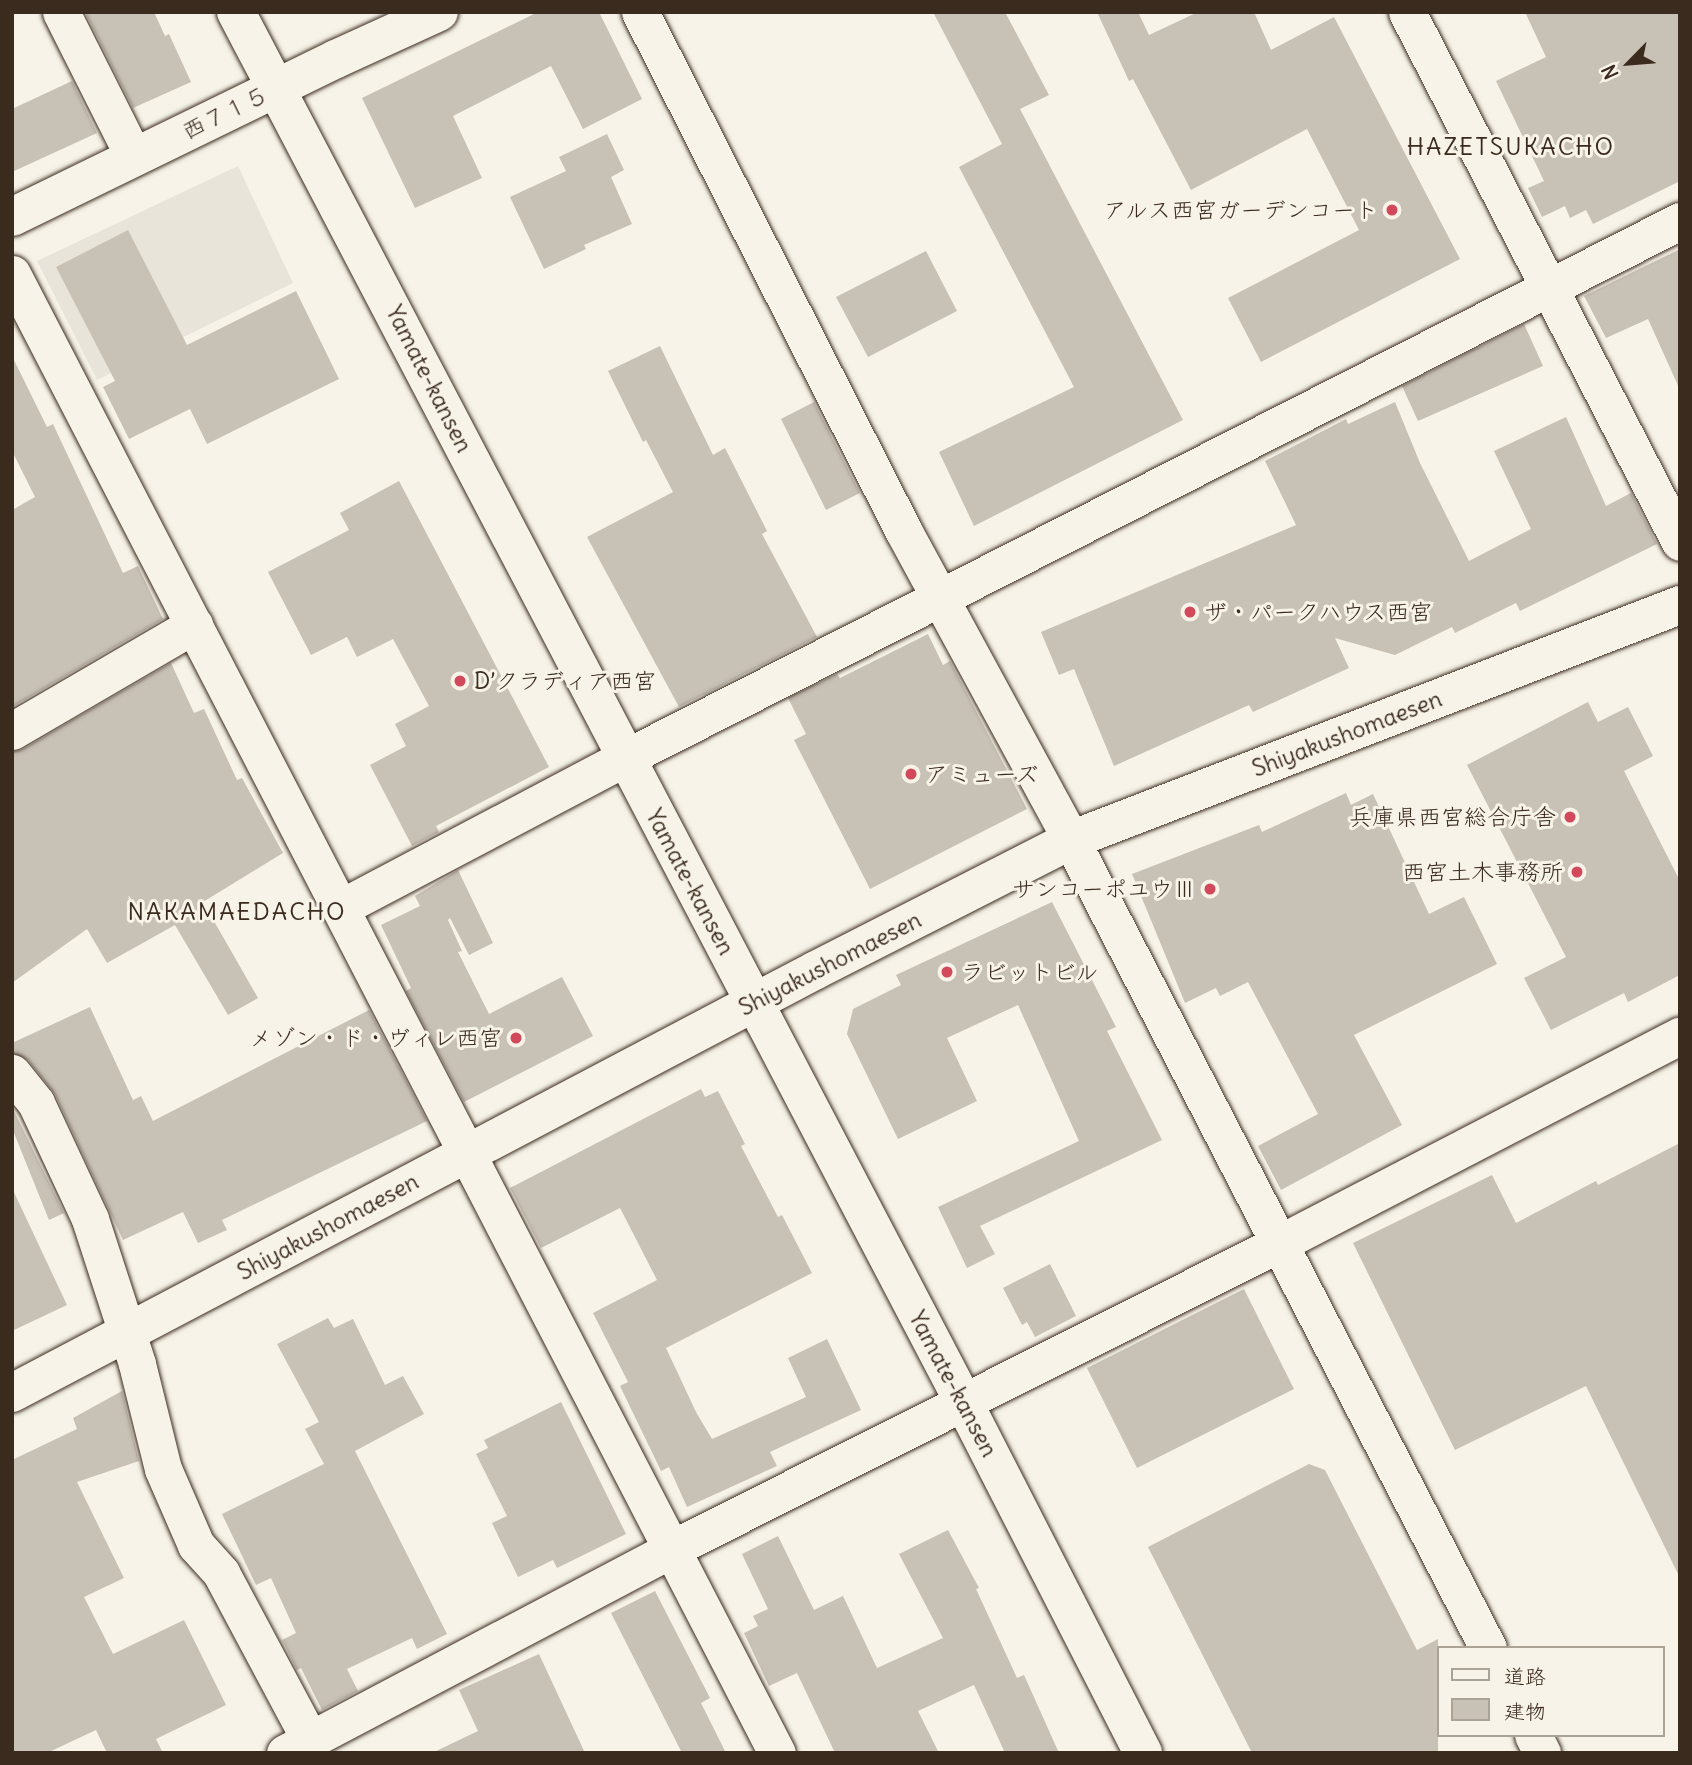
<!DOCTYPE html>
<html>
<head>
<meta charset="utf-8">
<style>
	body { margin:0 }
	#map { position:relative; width:1692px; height:1765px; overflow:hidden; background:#f7f3e8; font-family:Delius,"Klee One",sans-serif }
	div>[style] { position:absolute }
	.built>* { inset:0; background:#e9e4d9 }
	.building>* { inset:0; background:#c8c1b6 }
	.roads { filter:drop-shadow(0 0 2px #3b2a1e) drop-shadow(0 0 2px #3b2a1e) }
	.street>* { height:37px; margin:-18.5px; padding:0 18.5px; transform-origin:18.5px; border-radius:18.5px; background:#f7f3e8 }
	.secondary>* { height:38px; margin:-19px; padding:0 19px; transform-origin:19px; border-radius:19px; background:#f7f3e8 }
	.dots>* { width:19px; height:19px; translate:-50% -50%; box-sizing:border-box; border:4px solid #f7f3e8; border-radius:50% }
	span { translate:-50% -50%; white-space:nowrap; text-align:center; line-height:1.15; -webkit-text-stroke:6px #f7f3e8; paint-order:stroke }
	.street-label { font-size:23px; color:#3b2a1e }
	.poi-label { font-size:23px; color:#3b2a1e }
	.right { translate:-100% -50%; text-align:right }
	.left { translate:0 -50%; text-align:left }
	.neighbourhood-label { font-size:24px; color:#3b2a1e; letter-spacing:2px }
	.frame { position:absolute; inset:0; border:14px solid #3b2a1e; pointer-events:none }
	.legend { position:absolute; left:1437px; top:1646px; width:228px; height:91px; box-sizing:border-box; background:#f7f3e8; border:2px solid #aca397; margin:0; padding:9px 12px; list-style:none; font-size:21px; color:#3b2a1e }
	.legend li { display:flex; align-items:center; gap:14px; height:35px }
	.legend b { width:35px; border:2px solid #aca397 }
	.north { position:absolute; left:1594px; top:28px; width:70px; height:70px; -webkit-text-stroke:5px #f7f3e8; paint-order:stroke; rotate:245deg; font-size:19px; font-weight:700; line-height:28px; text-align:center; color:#3b2a1e }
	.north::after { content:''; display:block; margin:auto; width:24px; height:32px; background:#3b2a1e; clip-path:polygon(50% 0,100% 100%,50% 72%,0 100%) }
</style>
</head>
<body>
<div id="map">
	<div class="built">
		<i style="clip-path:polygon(238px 166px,293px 283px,97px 380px,37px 261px)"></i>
	</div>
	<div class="building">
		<i style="clip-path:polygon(85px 12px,154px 12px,165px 36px,169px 34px,191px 82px,133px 108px)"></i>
		<i style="clip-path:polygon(538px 12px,599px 12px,642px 99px,583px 129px,551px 66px,453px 116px,482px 178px,415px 208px,362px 98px)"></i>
		<i style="clip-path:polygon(933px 12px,1005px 12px,1049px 95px,1020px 109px,1183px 420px,974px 526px,939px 452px,1074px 387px,959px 167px,1002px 144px)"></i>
		<i style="clip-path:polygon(1097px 12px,1138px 12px,1149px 35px,1198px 12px,1254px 12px,1271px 50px,1334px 17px,1460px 259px,1261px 362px,1228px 298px,1359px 230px,1307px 129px,1191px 190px,1133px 79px,1129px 81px)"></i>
		<i style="clip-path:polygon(1525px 12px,1680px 12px,1680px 181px,1593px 224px,1586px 210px,1570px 218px,1565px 206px,1542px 217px,1528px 188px,1544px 181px,1496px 81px,1546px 57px)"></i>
		<i style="clip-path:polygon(72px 81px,97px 133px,12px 172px,12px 109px)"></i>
		<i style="clip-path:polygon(607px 134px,624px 170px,611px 177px,632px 224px,584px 245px,586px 249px,544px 269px,510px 197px,566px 171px,559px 157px)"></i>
		<i style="clip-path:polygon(128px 230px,187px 345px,296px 291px,339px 379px,207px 444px,190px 409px,129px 439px,103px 387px,115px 381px,56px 267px)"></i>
		<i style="clip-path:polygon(1680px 249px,1680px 390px,1648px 319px,1606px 338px,1584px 296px)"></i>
		<i style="clip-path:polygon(926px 251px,957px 311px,868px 357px,836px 297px)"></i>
		<i style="clip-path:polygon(1524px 324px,1543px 366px,1418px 421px,1402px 386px)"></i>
		<i style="clip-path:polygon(660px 346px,713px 455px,725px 448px,767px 531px,762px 534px,817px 637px,679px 707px,587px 537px,673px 492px,646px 440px,643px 442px,608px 371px)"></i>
		<i style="clip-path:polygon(12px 356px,47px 427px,53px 424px,123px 573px,138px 566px,163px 619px,12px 707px,12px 510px,35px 497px,12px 451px)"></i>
		<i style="clip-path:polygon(814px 402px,860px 493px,826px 510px,781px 419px)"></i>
		<i style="clip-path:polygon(1395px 402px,1420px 463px,1469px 561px,1531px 529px,1494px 451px,1566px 417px,1606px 506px,1631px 493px,1657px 544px,1520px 611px,1516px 603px,1455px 633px,1452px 627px,1395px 655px,1335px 638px,1349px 668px,1253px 712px,1249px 705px,1114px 766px,1074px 669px,1059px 675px,1041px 632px,1296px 525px,1265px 461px,1346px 419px,1348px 424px)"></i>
		<i style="clip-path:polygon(399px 481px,549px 767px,436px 826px,439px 832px,412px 846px,370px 765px,406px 746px,395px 724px,429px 706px,393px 639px,357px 657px,347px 637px,311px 655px,268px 572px,349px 530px,340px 513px)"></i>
		<i style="clip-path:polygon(928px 634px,943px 665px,950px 661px,1027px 809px,870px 889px,794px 740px,806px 734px,788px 698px,837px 674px,840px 678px)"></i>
		<i style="clip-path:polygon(171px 663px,194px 713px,204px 709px,237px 780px,242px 778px,283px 853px,203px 902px,258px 998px,228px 1015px,175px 925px,107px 963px,87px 929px,12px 983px,12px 752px,23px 749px)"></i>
		<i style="clip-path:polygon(1588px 702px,1598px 722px,1628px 707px,1653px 756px,1624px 771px,1680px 881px,1680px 975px,1628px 1002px,1624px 993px,1551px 1030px,1524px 978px,1566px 957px,1467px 765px)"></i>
		<i style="clip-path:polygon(1346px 793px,1351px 805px,1373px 794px,1429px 914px,1464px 897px,1497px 964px,1354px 1035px,1402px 1125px,1281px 1190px,1258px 1146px,1318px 1114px,1248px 982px,1220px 996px,1216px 988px,1185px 1003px,1132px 874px,1259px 825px,1262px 832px)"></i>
		<i style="clip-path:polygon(458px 870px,493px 943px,469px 955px,450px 918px,448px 920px,462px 951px,458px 952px,489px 1014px,562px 977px,593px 1036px,464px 1102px,406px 991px,411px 988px,381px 925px,420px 906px,415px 896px)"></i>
		<i style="clip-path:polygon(1052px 902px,1116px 1027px,1107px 1031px,1162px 1140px,980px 1226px,995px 1254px,967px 1268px,938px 1207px,1079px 1141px,1018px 1005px,947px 1038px,977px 1101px,898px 1139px,847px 1034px,853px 1009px,901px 985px,896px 975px)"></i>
		<i style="clip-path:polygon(90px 1007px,133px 1100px,141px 1096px,153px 1121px,369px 1010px,427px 1121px,222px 1220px,227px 1230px,198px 1243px,183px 1212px,123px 1240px,55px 1094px,28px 1060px,12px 1053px,12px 1043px)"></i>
		<i style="clip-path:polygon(701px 1089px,705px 1097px,718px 1091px,745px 1144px,741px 1146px,778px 1217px,782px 1215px,812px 1273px,666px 1348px,696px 1412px,712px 1439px,806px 1397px,788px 1358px,827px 1339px,861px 1410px,770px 1452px,777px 1466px,687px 1507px,669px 1467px,661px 1471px,620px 1386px,628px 1382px,593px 1313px,657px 1280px,620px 1208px,541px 1248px,510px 1188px)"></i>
		<i style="clip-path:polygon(12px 1107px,64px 1213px,49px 1220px,12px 1128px)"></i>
		<i style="clip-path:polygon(1680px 1143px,1680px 1578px,1586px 1386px,1455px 1450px,1353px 1243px,1492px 1175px,1516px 1223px,1596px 1181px,1598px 1185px)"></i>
		<i style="clip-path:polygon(12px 1188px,67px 1305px,12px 1331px)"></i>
		<i style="clip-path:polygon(1050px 1264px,1076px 1316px,1035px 1337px,1027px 1322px,1022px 1325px,1003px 1288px)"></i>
		<i style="clip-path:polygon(1244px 1289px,1294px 1389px,1137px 1468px,1087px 1368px)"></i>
		<i style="clip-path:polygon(328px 1318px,334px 1328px,353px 1319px,385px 1385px,403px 1376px,424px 1414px,355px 1451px,447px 1634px,417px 1649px,412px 1638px,347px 1669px,358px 1691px,322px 1710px,301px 1668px,297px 1670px,282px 1640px,296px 1633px,271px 1578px,256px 1585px,222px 1514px,324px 1464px,305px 1429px,319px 1422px,277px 1344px)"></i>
		<i style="clip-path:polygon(122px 1391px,139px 1461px,77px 1482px,124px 1578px,84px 1597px,113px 1654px,184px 1620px,226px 1705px,156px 1739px,163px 1753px,107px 1753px,96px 1730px,47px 1753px,12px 1753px,12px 1460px,77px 1429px,73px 1418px)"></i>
		<i style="clip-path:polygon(561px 1402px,626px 1534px,557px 1568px,553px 1560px,518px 1577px,492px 1523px,507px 1516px,476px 1454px,488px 1448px,484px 1440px)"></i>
		<i style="clip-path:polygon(1309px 1464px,1325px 1470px,1417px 1650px,1438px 1639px,1438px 1753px,1252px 1753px,1148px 1547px)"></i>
		<i style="clip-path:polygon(948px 1530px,979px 1588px,976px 1589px,1017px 1678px,1024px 1675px,1059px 1753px,1005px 1753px,974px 1685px,918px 1711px,939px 1753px,835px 1753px,797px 1673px,769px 1686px,744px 1633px,758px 1626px,753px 1616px,768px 1609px,742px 1554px,778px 1536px,814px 1610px,843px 1596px,877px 1668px,943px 1638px,899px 1554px)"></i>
		<i style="clip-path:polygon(655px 1591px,710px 1698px,701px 1703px,726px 1753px,682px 1753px,611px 1613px)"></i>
		<i style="clip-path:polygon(539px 1654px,585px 1753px,432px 1753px,478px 1731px,459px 1690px)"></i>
	</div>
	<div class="roads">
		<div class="street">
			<i style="left:61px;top:12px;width:162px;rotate:63.3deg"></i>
			<i style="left:640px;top:12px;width:581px;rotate:63.08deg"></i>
			<i style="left:903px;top:530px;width:353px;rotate:61.5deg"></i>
			<i style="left:1071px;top:840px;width:909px;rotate:62.7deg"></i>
			<i style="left:1407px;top:12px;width:596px;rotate:62.75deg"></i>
			<i style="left:12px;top:274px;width:1665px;rotate:62.65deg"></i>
			<i style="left:12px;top:731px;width:211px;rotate:-30.2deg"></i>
			<i style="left:340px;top:908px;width:322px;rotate:-27.8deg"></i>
			<i style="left:625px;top:758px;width:1184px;rotate:-26.98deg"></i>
			<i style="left:12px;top:1073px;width:38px;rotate:51deg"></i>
			<i style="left:36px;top:1103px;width:128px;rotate:65deg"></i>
			<i style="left:90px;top:1219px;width:152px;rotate:72deg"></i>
			<i style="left:137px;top:1364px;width:108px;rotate:76.1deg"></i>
			<i style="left:163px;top:1469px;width:83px;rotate:66.5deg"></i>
			<i style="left:196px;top:1545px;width:38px;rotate:48deg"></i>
			<i style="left:221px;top:1573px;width:189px;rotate:61.9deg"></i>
			<i style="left:1533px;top:1735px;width:20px;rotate:63deg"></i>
			<i style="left:285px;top:1753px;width:439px;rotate:-27.8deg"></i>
			<i style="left:673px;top:1548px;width:677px;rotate:-26.68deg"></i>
			<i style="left:1278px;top:1244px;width:453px;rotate:-27.4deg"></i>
		</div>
		<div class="secondary">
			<i style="left:236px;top:12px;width:1570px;rotate:62.37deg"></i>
			<i style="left:964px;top:1403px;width:393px;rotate:62.9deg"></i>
			<i style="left:12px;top:217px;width:360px;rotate:-26deg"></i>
			<i style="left:336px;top:59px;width:113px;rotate:-24.5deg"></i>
			<i style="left:12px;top:1393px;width:908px;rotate:-27.75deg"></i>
			<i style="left:816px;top:970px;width:286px;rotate:-27deg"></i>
			<i style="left:1071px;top:840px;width:653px;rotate:-21.1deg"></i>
		</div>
	</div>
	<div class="dots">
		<i style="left:1392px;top:210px;background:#d1495b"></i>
		<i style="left:1190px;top:612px;background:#d1495b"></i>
		<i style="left:460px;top:681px;background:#d1495b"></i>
		<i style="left:911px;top:774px;background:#d1495b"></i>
		<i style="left:1570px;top:817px;background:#d1495b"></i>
		<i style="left:1577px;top:872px;background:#d1495b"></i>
		<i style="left:1210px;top:889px;background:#d1495b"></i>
		<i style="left:947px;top:972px;background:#d1495b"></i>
		<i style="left:516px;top:1038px;background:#d1495b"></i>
	</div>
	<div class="street-label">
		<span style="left:225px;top:113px;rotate:-26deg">西７１５</span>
		<span style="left:429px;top:379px;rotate:63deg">Yamate-kansen</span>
		<span style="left:1347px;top:734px;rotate:-21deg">Shiyakushomaesen</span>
		<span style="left:690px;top:882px;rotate:62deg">Yamate-kansen</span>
		<span style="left:830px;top:964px;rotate:-27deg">Shiyakushomaesen</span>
		<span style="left:328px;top:1227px;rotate:-28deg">Shiyakushomaesen</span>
		<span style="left:953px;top:1384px;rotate:62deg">Yamate-kansen</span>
	</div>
	<div class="poi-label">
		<span class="right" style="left:1378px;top:210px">アルス西宮ガーデンコート</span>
		<span class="left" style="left:1204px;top:612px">ザ・パークハウス西宮</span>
		<span class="left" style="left:474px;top:681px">D’クラディア西宮</span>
		<span class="left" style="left:925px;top:774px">アミューズ</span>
		<span class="right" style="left:1556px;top:817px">兵庫県西宮総合庁舎</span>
		<span class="right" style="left:1563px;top:872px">西宮土木事務所</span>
		<span class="right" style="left:1196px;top:889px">サンコーポユウⅢ</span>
		<span class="left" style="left:961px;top:972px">ラビットビル</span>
		<span class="right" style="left:502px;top:1038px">メゾン・ド・ヴィレ西宮</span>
	</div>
	<div class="neighbourhood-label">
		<span style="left:1511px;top:147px">HAZETSUKACHO</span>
		<span style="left:237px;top:912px">NAKAMAEDACHO</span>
	</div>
	<div class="frame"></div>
	<ul class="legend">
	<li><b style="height:9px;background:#f7f3e8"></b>道路</li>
	<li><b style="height:19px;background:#c8c1b6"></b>建物</li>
	</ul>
	<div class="north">N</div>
</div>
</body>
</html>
